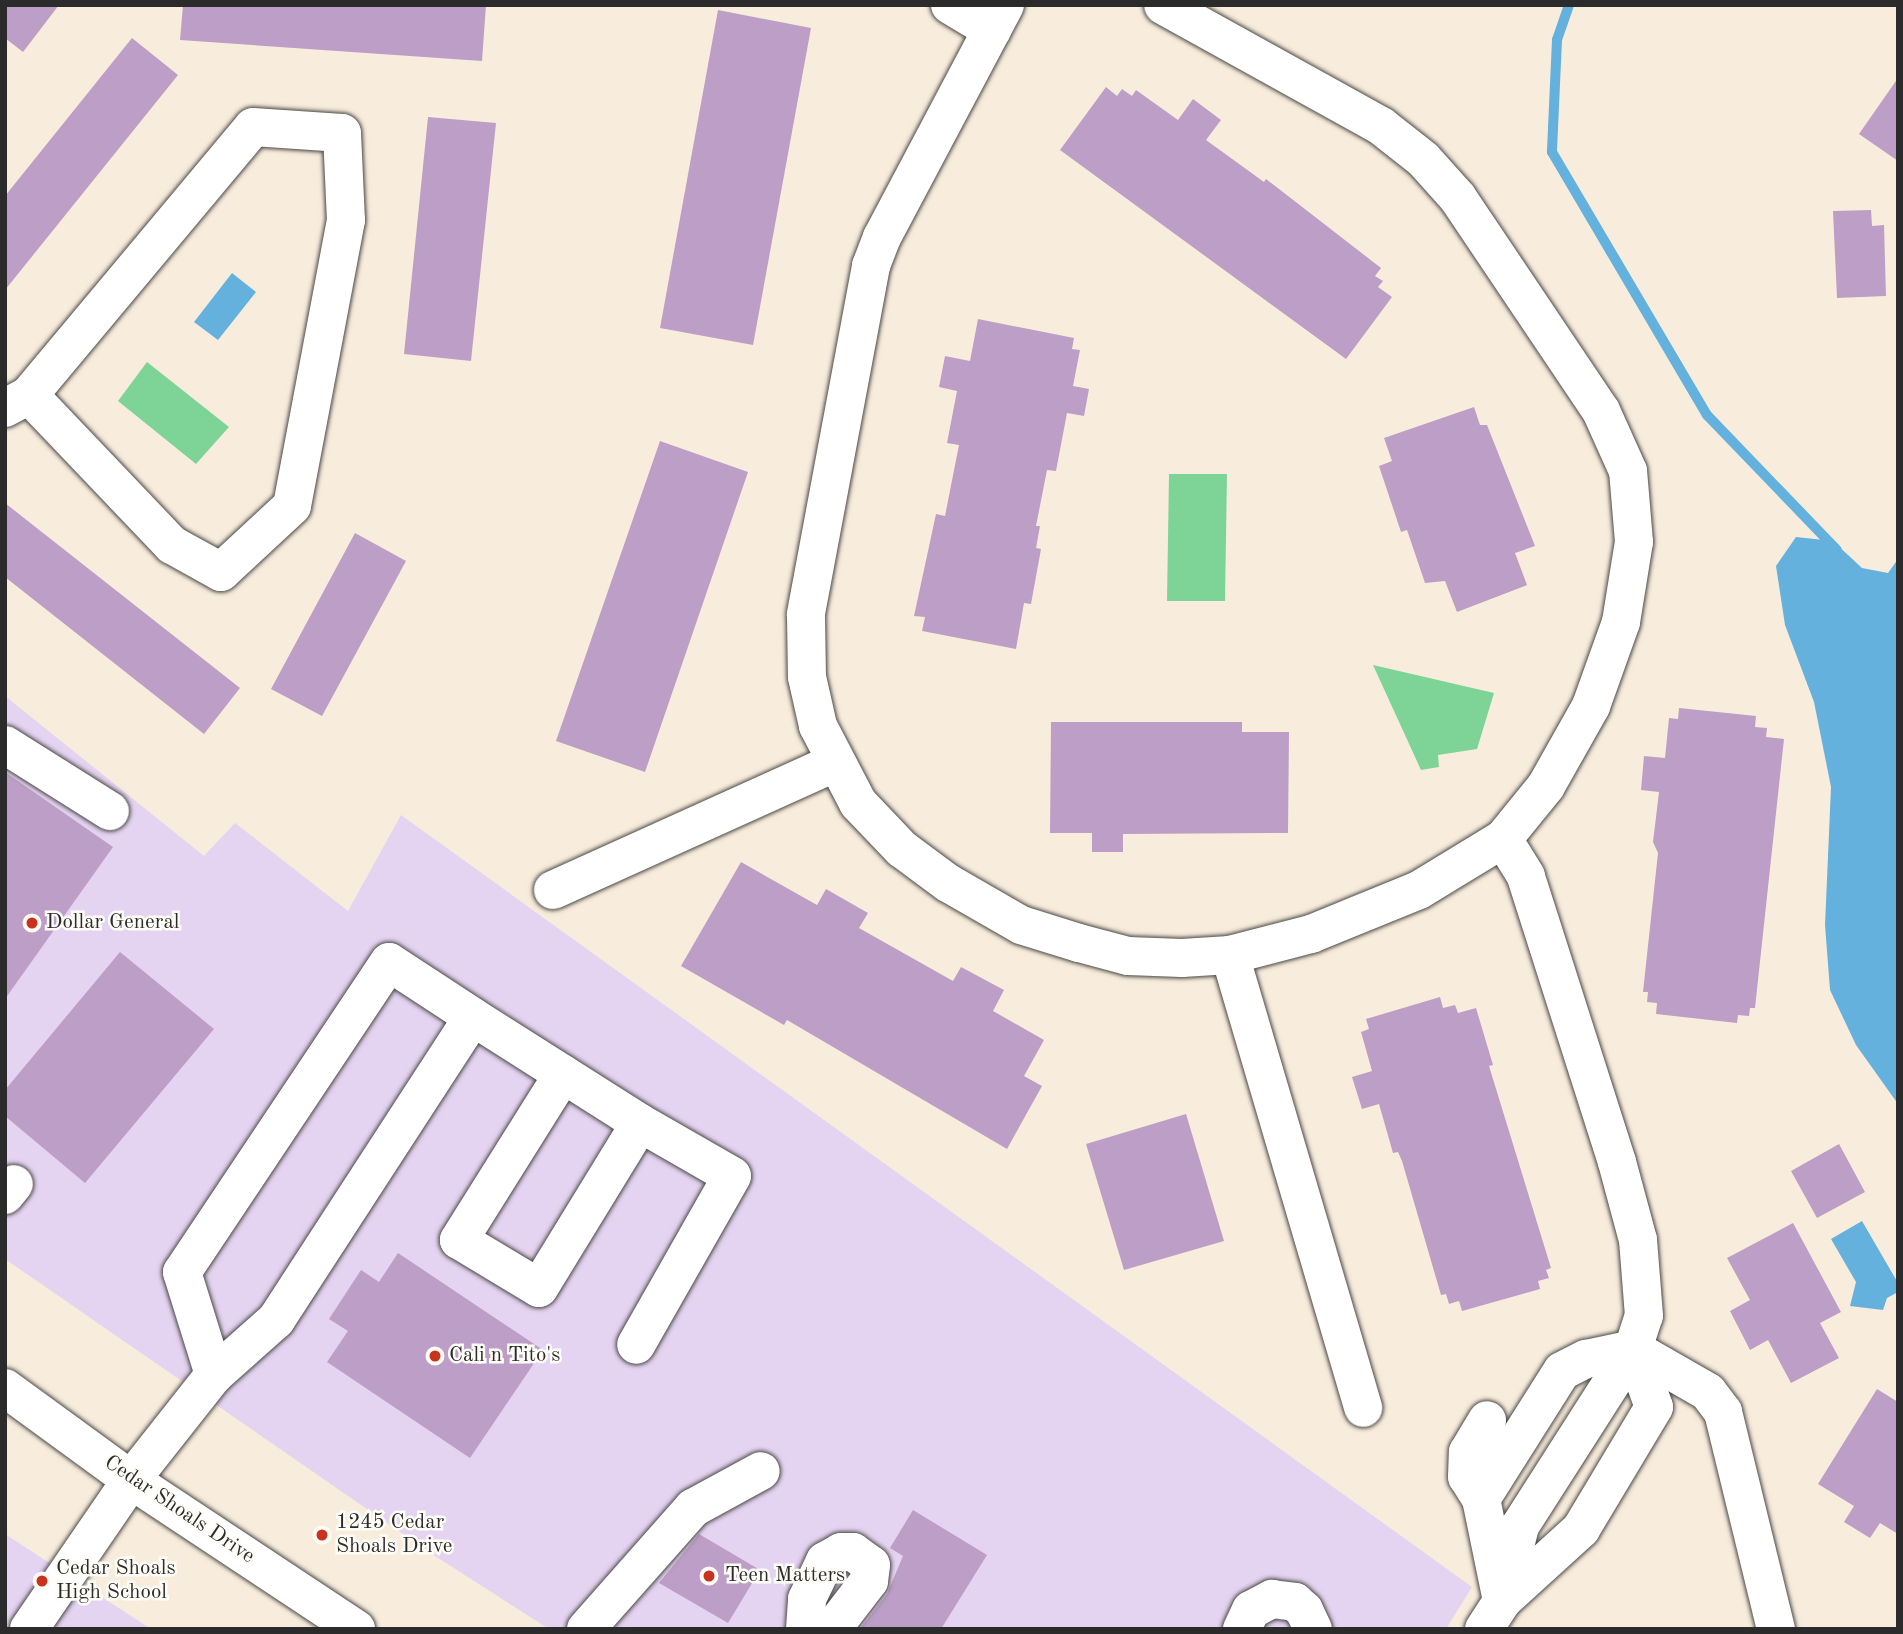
<!DOCTYPE html>
<html>
<head>
<meta charset="utf-8">
<style>
	body { margin:0 }
	#map { position:relative; width:1903px; height:1634px; overflow:hidden; background:#f8eddc; font-family:"Old Standard TT",serif }
	div>[style] { position:absolute }
	.built>* { inset:0; background:#e4d3f1 }
	.green>* { inset:0; background:#7ed497 }
	.water>* { inset:0; background:#64b1dd }
	.stream>* { height:10px; margin:-5px; padding:0 5px; transform-origin:5px; border-radius:5px; background:#64b1dd }
	.building>* { inset:0; background:#bd9ec6 }
	.roads { filter:drop-shadow(0 0 2px #4a4846) drop-shadow(0 0 2px #4a4846) }
	.minor>* { height:38px; margin:-19px; padding:0 19px; transform-origin:19px; border-radius:19px; background:#fff }
	.dots>* { width:19px; height:19px; translate:-50% -50%; box-sizing:border-box; border:4px solid #fdfcf7; border-radius:50% }
	span { translate:-50% -50%; white-space:nowrap; text-align:center; line-height:1.15; -webkit-text-stroke:5px #fdfcf7; paint-order:stroke }
	.poi-label { font-size:21px; color:#2b2b2b }
	.left { translate:0 -50%; text-align:left }
	.street-label { font-size:21px; color:#2b2b2b }
	.frame { position:absolute; inset:0; border:7px solid #2b2b2b; pointer-events:none }
</style>
</head>
<body>
<div id="map">
	<div class="built">
		<i style="clip-path:polygon(5px 696px,204px 856px,235px 823px,348px 911px,401px 815px,1472px 1587px,1446px 1629px,549px 1629px,435px 1556px,5px 1259px)"></i>
		<i style="clip-path:polygon(5px 1534px,151px 1629px,5px 1629px)"></i>
	</div>
	<div class="green">
		<i style="clip-path:polygon(147px 362px,229px 427px,196px 464px,118px 401px)"></i>
		<i style="clip-path:polygon(1169px 474px,1227px 474px,1225px 601px,1167px 601px)"></i>
		<i style="clip-path:polygon(1373px 665px,1494px 693px,1477px 749px,1438px 755px,1439px 767px,1421px 770px)"></i>
	</div>
	<div class="water">
		<i style="clip-path:polygon(232px 273px,256px 292px,218px 340px,194px 322px)"></i>
		<i style="clip-path:polygon(1796px 537px,1833px 541px,1862px 568px,1888px 573px,1898px 559px,1898px 1104px,1856px 1045px,1830px 990px,1825px 925px,1831px 787px,1814px 702px,1785px 625px,1776px 566px)"></i>
		<i style="clip-path:polygon(1862px 1221px,1898px 1283px,1898px 1292px,1887px 1298px,1883px 1310px,1850px 1306px,1856px 1282px,1831px 1239px)"></i>
	</div>
	<div class="stream">
		<i style="left:1569px;top:5px;width:37px;rotate:109deg"></i>
		<i style="left:1557px;top:40px;width:112px;rotate:92.6deg"></i>
		<i style="left:1552px;top:152px;width:305px;rotate:59.5deg"></i>
		<i style="left:1707px;top:415px;width:187px;rotate:46.1deg"></i>
	</div>
	<div class="building">
		<i style="clip-path:polygon(5px 5px,59px 5px,23px 52px,5px 38px)"></i>
		<i style="clip-path:polygon(183px 5px,486px 5px,482px 61px,180px 40px)"></i>
		<i style="clip-path:polygon(718px 10px,811px 28px,753px 345px,660px 328px)"></i>
		<i style="clip-path:polygon(132px 38px,178px 75px,5px 290px,5px 196px)"></i>
		<i style="clip-path:polygon(1898px 78px,1898px 161px,1859px 134px)"></i>
		<i style="clip-path:polygon(1106px 87px,1117px 96px,1122px 89px,1132px 96px,1136px 90px,1178px 120px,1193px 99px,1221px 120px,1206px 140px,1264px 182px,1266px 179px,1381px 268px,1375px 276px,1383px 281px,1378px 287px,1392px 297px,1346px 359px,1060px 150px)"></i>
		<i style="clip-path:polygon(428px 117px,496px 123px,471px 361px,404px 354px)"></i>
		<i style="clip-path:polygon(1871px 210px,1872px 226px,1884px 225px,1886px 296px,1837px 298px,1833px 211px)"></i>
		<i style="clip-path:polygon(978px 319px,1074px 338px,1072px 349px,1080px 350px,1073px 386px,1089px 389px,1084px 416px,1067px 413px,1056px 471px,1047px 470px,1036px 526px,1040px 526px,1036px 548px,1041px 549px,1031px 604px,1024px 603px,1016px 649px,922px 631px,925px 617px,914px 616px,936px 514px,945px 516px,959px 445px,947px 443px,957px 391px,939px 387px,945px 356px,970px 361px)"></i>
		<i style="clip-path:polygon(1474px 407px,1480px 425px,1487px 425px,1535px 546px,1515px 553px,1527px 585px,1457px 612px,1445px 581px,1425px 583px,1407px 530px,1401px 532px,1379px 466px,1392px 461px,1384px 438px)"></i>
		<i style="clip-path:polygon(660px 441px,748px 472px,645px 772px,556px 741px)"></i>
		<i style="clip-path:polygon(5px 503px,240px 688px,204px 734px,5px 577px)"></i>
		<i style="clip-path:polygon(355px 533px,406px 561px,322px 716px,271px 689px)"></i>
		<i style="clip-path:polygon(1679px 708px,1756px 716px,1755px 727px,1767px 728px,1766px 737px,1784px 739px,1755px 1008px,1750px 1008px,1749px 1016px,1738px 1015px,1737px 1023px,1656px 1014px,1657px 1003px,1647px 1002px,1648px 992px,1643px 992px,1658px 853px,1653px 842px,1659px 792px,1641px 790px,1644px 756px,1665px 758px,1669px 718px,1678px 719px)"></i>
		<i style="clip-path:polygon(1051px 722px,1242px 722px,1242px 732px,1289px 732px,1288px 833px,1123px 834px,1123px 852px,1092px 852px,1092px 833px,1050px 833px)"></i>
		<i style="clip-path:polygon(5px 772px,113px 847px,5px 999px)"></i>
		<i style="clip-path:polygon(741px 862px,817px 905px,826px 889px,868px 913px,859px 928px,953px 981px,961px 967px,1004px 990px,993px 1011px,1044px 1040px,1024px 1076px,1042px 1086px,1007px 1149px,787px 1020px,784px 1025px,681px 966px)"></i>
		<i style="clip-path:polygon(120px 952px,214px 1029px,85px 1183px,5px 1116px,5px 1090px)"></i>
		<i style="clip-path:polygon(1440px 997px,1443px 1008px,1455px 1005px,1458px 1013px,1476px 1008px,1493px 1065px,1489px 1066px,1551px 1268px,1546px 1270px,1549px 1278px,1538px 1281px,1540px 1289px,1462px 1311px,1459px 1301px,1449px 1304px,1446px 1294px,1441px 1295px,1402px 1161px,1398px 1152px,1393px 1153px,1379px 1104px,1362px 1109px,1352px 1077px,1372px 1071px,1361px 1032px,1369px 1029px,1366px 1019px)"></i>
		<i style="clip-path:polygon(1186px 1114px,1224px 1241px,1124px 1270px,1086px 1144px)"></i>
		<i style="clip-path:polygon(1839px 1144px,1865px 1192px,1817px 1218px,1791px 1171px)"></i>
		<i style="clip-path:polygon(1793px 1223px,1841px 1312px,1820px 1323px,1839px 1358px,1791px 1383px,1768px 1340px,1750px 1350px,1730px 1311px,1750px 1300px,1727px 1258px)"></i>
		<i style="clip-path:polygon(398px 1253px,543px 1350px,470px 1458px,327px 1362px,348px 1331px,329px 1319px,361px 1270px,379px 1282px)"></i>
		<i style="clip-path:polygon(1877px 1389px,1898px 1402px,1898px 1534px,1880px 1523px,1870px 1538px,1844px 1522px,1854px 1506px,1818px 1484px)"></i>
		<i style="clip-path:polygon(913px 1510px,987px 1555px,941px 1629px,860px 1629px,887px 1594px,903px 1556px,890px 1548px)"></i>
		<i style="clip-path:polygon(699px 1534px,760px 1570px,728px 1623px,659px 1583px)"></i>
	</div>
	<div class="roads">
		<div class="minor">
			<i style="left:950px;top:5px;width:49px;rotate:30.8deg"></i>
			<i style="left:1005px;top:5px;width:263px;rotate:117.9deg"></i>
			<i style="left:882px;top:237px;width:31px;rotate:111deg"></i>
			<i style="left:871px;top:266px;width:355px;rotate:100.6deg"></i>
			<i style="left:806px;top:615px;width:62px;rotate:89.1deg"></i>
			<i style="left:807px;top:677px;width:50px;rotate:77.3deg"></i>
			<i style="left:818px;top:726px;width:87px;rotate:62.5deg"></i>
			<i style="left:858px;top:803px;width:64px;rotate:46.3deg"></i>
			<i style="left:902px;top:849px;width:57px;rotate:36.5deg"></i>
			<i style="left:948px;top:883px;width:84px;rotate:29.9deg"></i>
			<i style="left:1021px;top:925px;width:61px;rotate:17.2deg"></i>
			<i style="left:1079px;top:943px;width:51px;rotate:14.9deg"></i>
			<i style="left:1128px;top:956px;width:54px;rotate:2.1deg"></i>
			<i style="left:1182px;top:958px;width:48px;rotate:-3.6deg"></i>
			<i style="left:1230px;top:955px;width:84px;rotate:-14.5deg"></i>
			<i style="left:1311px;top:934px;width:117px;rotate:-22.2deg"></i>
			<i style="left:1419px;top:890px;width:98px;rotate:-31.3deg"></i>
			<i style="left:1503px;top:839px;width:68px;rotate:-50.9deg"></i>
			<i style="left:1546px;top:786px;width:92px;rotate:-60.6deg"></i>
			<i style="left:1591px;top:706px;width:89px;rotate:-70.3deg"></i>
			<i style="left:1621px;top:622px;width:81px;rotate:-80.8deg"></i>
			<i style="left:1634px;top:542px;width:71px;rotate:-94.8deg"></i>
			<i style="left:1628px;top:471px;width:66px;rotate:-114.2deg"></i>
			<i style="left:1601px;top:411px;width:257px;rotate:-123.9deg"></i>
			<i style="left:1458px;top:198px;width:52px;rotate:-131.9deg"></i>
			<i style="left:1423px;top:159px;width:53px;rotate:-141.8deg"></i>
			<i style="left:1381px;top:126px;width:249px;rotate:-151deg"></i>
			<i style="left:5px;top:408px;width:27px;rotate:-28deg"></i>
			<i style="left:29px;top:395px;width:349px;rotate:-50.1deg"></i>
			<i style="left:253px;top:127px;width:89px;rotate:3.9deg"></i>
			<i style="left:342px;top:133px;width:87px;rotate:87.4deg"></i>
			<i style="left:346px;top:220px;width:291px;rotate:100.7deg"></i>
			<i style="left:292px;top:506px;width:97px;rotate:137.1deg"></i>
			<i style="left:221px;top:572px;width:56px;rotate:-151.1deg"></i>
			<i style="left:172px;top:545px;width:207px;rotate:-133.6deg"></i>
			<i style="left:5px;top:745px;width:124px;rotate:32.2deg"></i>
			<i style="left:553px;top:890px;width:308px;rotate:-24.3deg"></i>
			<i style="left:1230px;top:955px;width:472px;rotate:73.6deg"></i>
			<i style="left:473px;top:1017px;width:198px;rotate:32.4deg"></i>
			<i style="left:640px;top:1123px;width:106px;rotate:29.9deg"></i>
			<i style="left:732px;top:1176px;width:194px;rotate:119.6deg"></i>
			<i style="left:563px;top:1074px;width:196px;rotate:122.1deg"></i>
			<i style="left:459px;top:1240px;width:93px;rotate:31deg"></i>
			<i style="left:539px;top:1288px;width:193px;rotate:-58.5deg"></i>
			<i style="left:5px;top:1195px;width:14px;rotate:-51deg"></i>
			<i style="left:1633px;top:1349px;width:86px;rotate:29.8deg"></i>
			<i style="left:1708px;top:1392px;width:25px;rotate:53deg"></i>
			<i style="left:1723px;top:1412px;width:223px;rotate:76.3deg"></i>
			<i style="left:5px;top:1388px;width:156px;rotate:36.1deg"></i>
			<i style="left:131px;top:1480px;width:270px;rotate:33.5deg"></i>
			<i style="left:1481px;top:1499px;width:26px;rotate:-122deg"></i>
			<i style="left:1467px;top:1477px;width:25px;rotate:-88deg"></i>
			<i style="left:1468px;top:1452px;width:37px;rotate:-59deg"></i>
			<i style="left:1505px;top:1588px;width:64px;rotate:-76.4deg"></i>
			<i style="left:1520px;top:1526px;width:210px;rotate:-57.4deg"></i>
			<i style="left:1502px;top:1601px;width:107px;rotate:-42.3deg"></i>
			<i style="left:1581px;top:1529px;width:142px;rotate:-59.1deg"></i>
			<i style="left:1654px;top:1407px;width:62px;rotate:-109.9deg"></i>
			<i style="left:29px;top:1629px;width:181px;rotate:-55.6deg"></i>
			<i style="left:131px;top:1480px;width:134px;rotate:-51.7deg"></i>
			<i style="left:214px;top:1375px;width:83px;rotate:-41.6deg"></i>
			<i style="left:276px;top:1320px;width:361px;rotate:-57deg"></i>
			<i style="left:473px;top:1017px;width:100px;rotate:-146.8deg"></i>
			<i style="left:389px;top:962px;width:373px;rotate:123.7deg"></i>
			<i style="left:182px;top:1272px;width:108px;rotate:72.7deg"></i>
			<i style="left:586px;top:1629px;width:162px;rotate:-48.5deg"></i>
			<i style="left:693px;top:1508px;width:77px;rotate:-28.6deg"></i>
			<i style="left:805px;top:1629px;width:30px;rotate:-86deg"></i>
			<i style="left:807px;top:1599px;width:42px;rotate:-64.7deg"></i>
			<i style="left:825px;top:1561px;width:18px;rotate:-29deg"></i>
			<i style="left:841px;top:1552px;width:12px"></i>
			<i style="left:853px;top:1552px;width:22px;rotate:36deg"></i>
			<i style="left:871px;top:1565px;width:16px;rotate:97deg"></i>
			<i style="left:869px;top:1581px;width:61px;rotate:127.6deg"></i>
			<i style="left:1242px;top:1629px;width:21px;rotate:-65deg"></i>
			<i style="left:1251px;top:1610px;width:24px;rotate:-28deg"></i>
			<i style="left:1272px;top:1599px;width:23px;rotate:7deg"></i>
			<i style="left:1295px;top:1602px;width:12px;rotate:42deg"></i>
			<i style="left:1304px;top:1610px;width:21px;rotate:65deg"></i>
			<i style="left:1484px;top:1629px;width:33px;rotate:-57deg"></i>
			<i style="left:1502px;top:1601px;width:104px;rotate:-101.6deg"></i>
			<i style="left:1481px;top:1499px;width:151px;rotate:-57.7deg"></i>
			<i style="left:1562px;top:1371px;width:27px;rotate:-27deg"></i>
			<i style="left:1586px;top:1359px;width:48px;rotate:-12deg"></i>
			<i style="left:1633px;top:1349px;width:35px;rotate:-72deg"></i>
			<i style="left:1644px;top:1316px;width:76px;rotate:-94.5deg"></i>
			<i style="left:1638px;top:1240px;width:81px;rotate:-105.1deg"></i>
			<i style="left:1617px;top:1162px;width:300px;rotate:-107.7deg"></i>
			<i style="left:1526px;top:876px;width:44px;rotate:-121.9deg"></i>
		</div>
	</div>
	<div class="dots">
		<i style="left:32px;top:923px;background:#c8321e"></i>
		<i style="left:435px;top:1356px;background:#c8321e"></i>
		<i style="left:322px;top:1535px;background:#c8321e"></i>
		<i style="left:709px;top:1576px;background:#c8321e"></i>
		<i style="left:42px;top:1581px;background:#c8321e"></i>
	</div>
	<div class="poi-label">
		<span class="left" style="left:46px;top:923px">Dollar General</span>
		<span class="left" style="left:449px;top:1356px">Cali n Tito's</span>
		<span class="left" style="left:336px;top:1535px">1245 Cedar<br>Shoals Drive</span>
		<span class="left" style="left:56px;top:1581px">Cedar Shoals<br>High School</span>
		<span class="left" style="left:725px;top:1576px">Teen Matters</span>
	</div>
	<div class="street-label">
		<span style="left:179px;top:1510px;rotate:34deg">Cedar Shoals Drive</span>
	</div>
	<div class="frame"></div>
</div>
</body>
</html>
